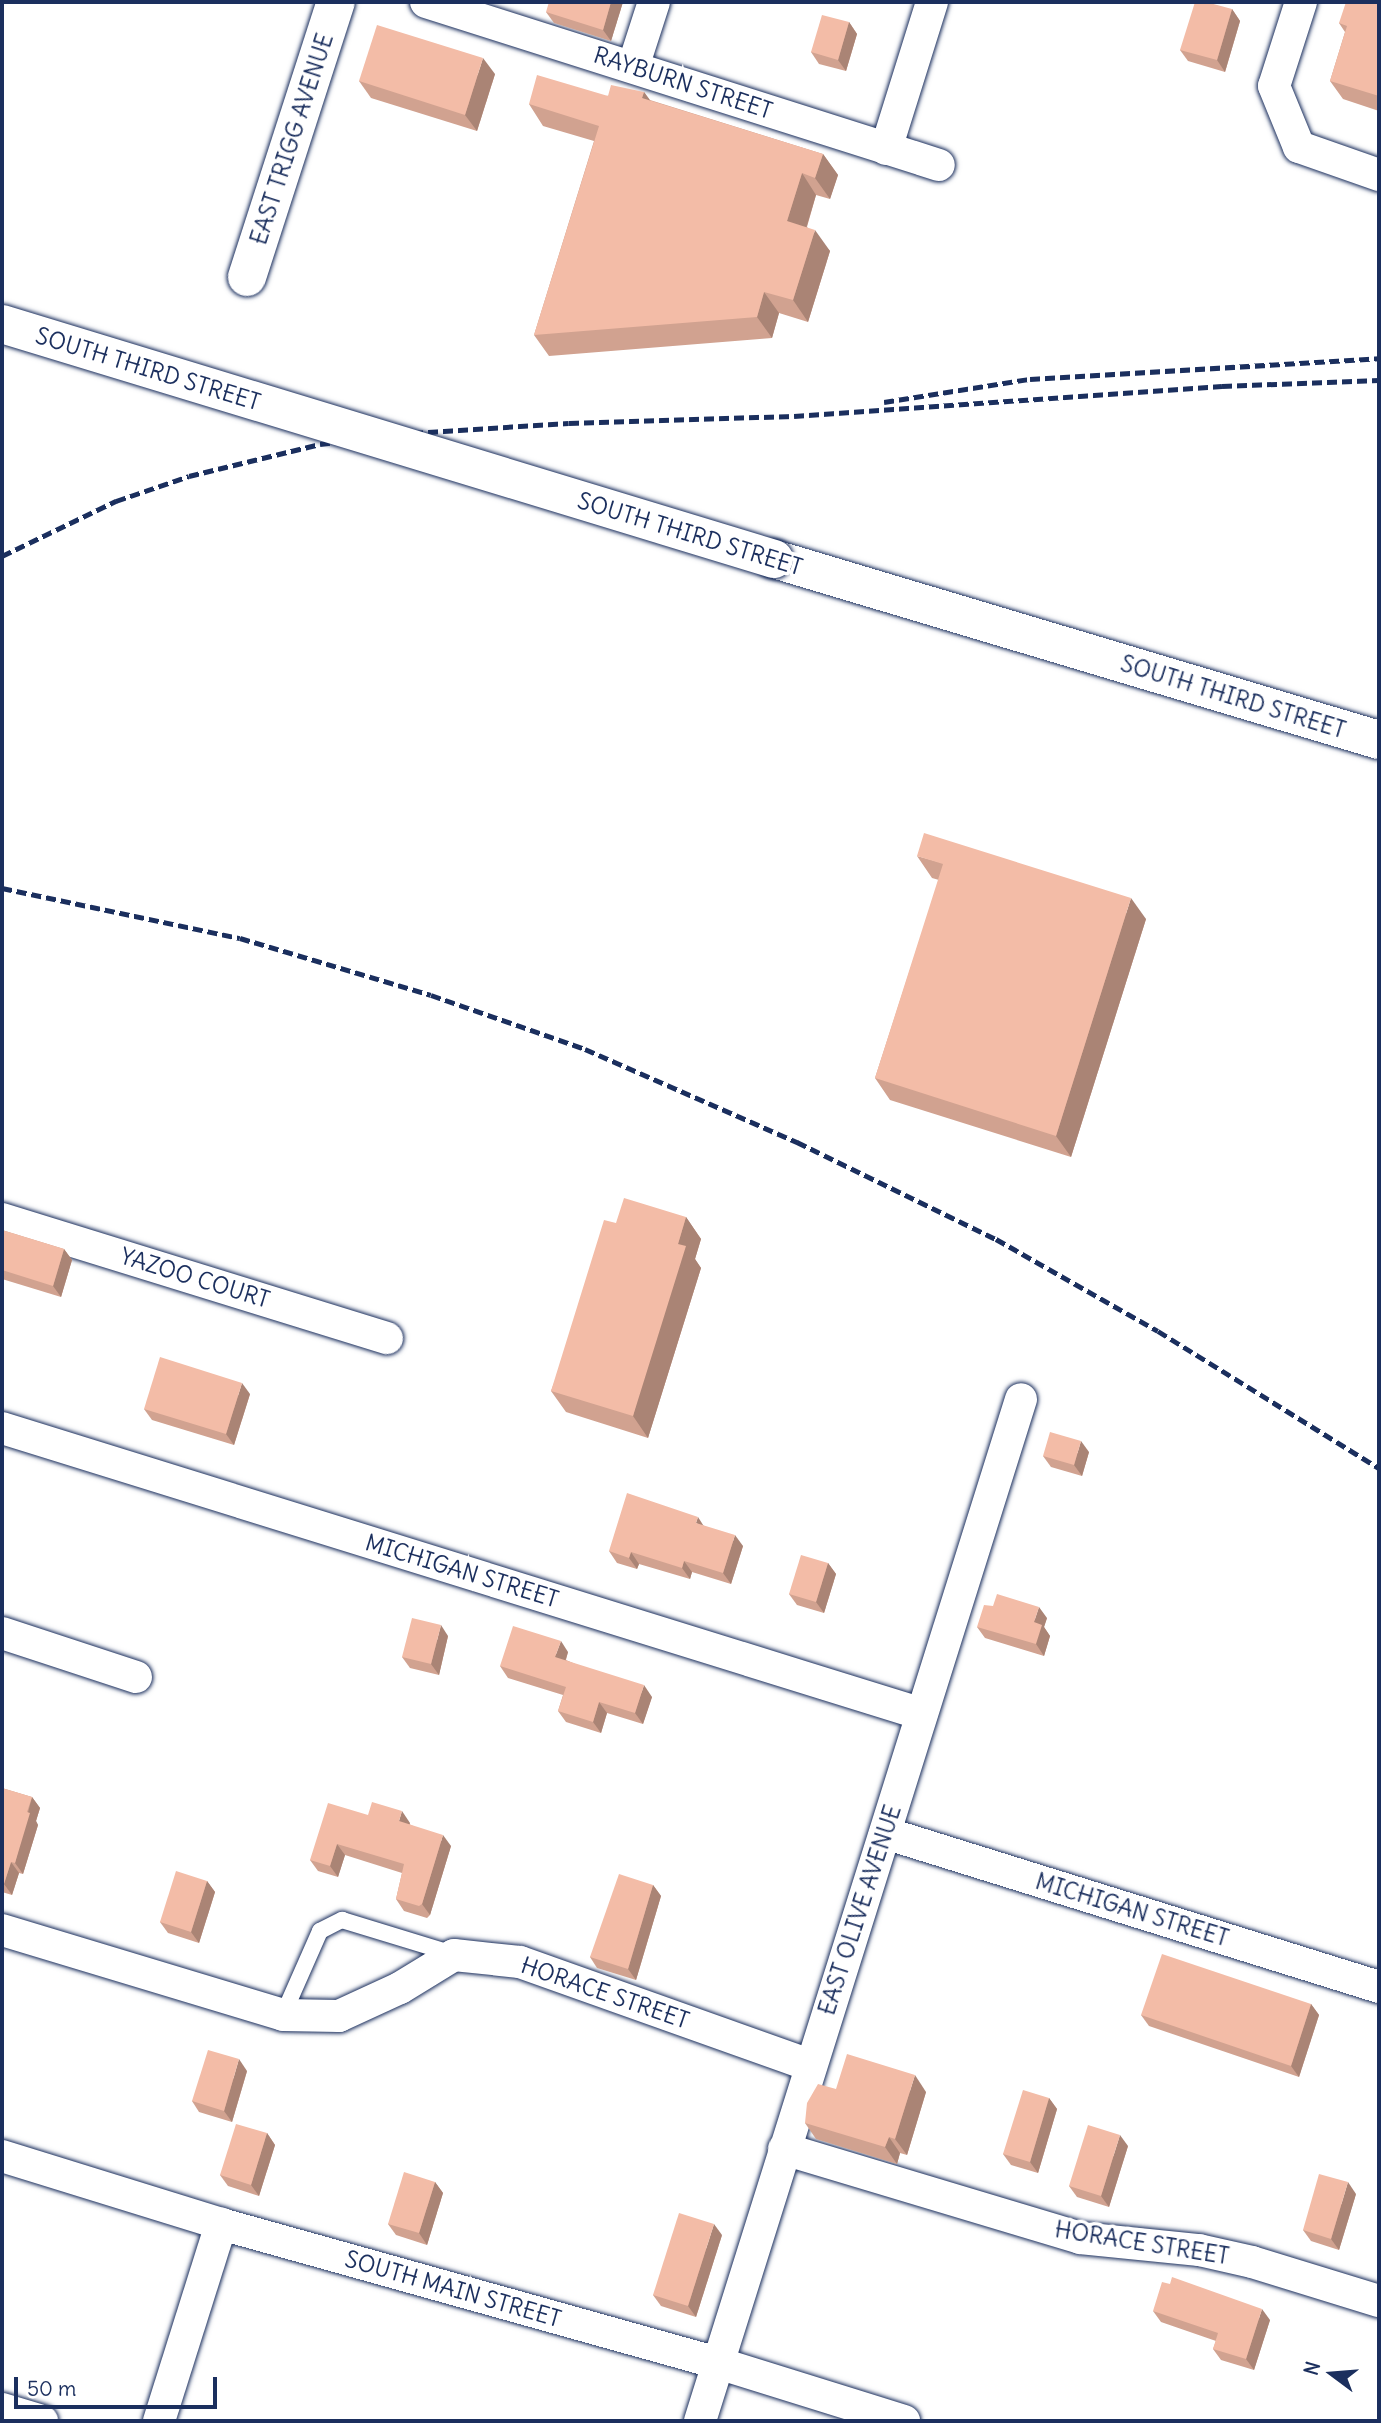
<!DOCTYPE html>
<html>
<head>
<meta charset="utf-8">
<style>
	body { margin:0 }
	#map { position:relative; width:1381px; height:2423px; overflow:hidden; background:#fff; font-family:Delius,sans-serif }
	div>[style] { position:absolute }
	.roads { filter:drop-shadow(0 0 2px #1b2f5e) drop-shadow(0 0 2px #1b2f5e) }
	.service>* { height:16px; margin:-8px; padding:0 8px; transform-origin:8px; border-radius:8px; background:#fff }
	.minor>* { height:32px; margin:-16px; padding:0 16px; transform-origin:16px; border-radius:16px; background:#fff }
	.tertiary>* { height:38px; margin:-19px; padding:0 19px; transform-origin:19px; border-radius:19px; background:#fff }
	.primary>* { height:38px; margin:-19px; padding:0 19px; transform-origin:19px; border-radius:19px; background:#fff }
	.rail>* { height:5px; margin-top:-2.5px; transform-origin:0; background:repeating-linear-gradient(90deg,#1b2f5e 0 10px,transparent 0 15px) }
	.bridges { filter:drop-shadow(0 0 2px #1b2f5e) drop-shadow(0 0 2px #1b2f5e) }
	.primary-bridge>* { height:38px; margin:-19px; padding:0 19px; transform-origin:19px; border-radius:19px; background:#fff }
	.wall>* { inset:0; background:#d1a290 }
	.shaded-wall>* { inset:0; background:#aa8475 }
	.building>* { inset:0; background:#f3bca7 }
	span { translate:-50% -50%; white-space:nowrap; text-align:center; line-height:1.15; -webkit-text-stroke:7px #fff; paint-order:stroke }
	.street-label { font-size:23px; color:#1b2f5e }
	.frame { position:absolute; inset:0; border:4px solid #1b2f5e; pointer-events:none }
	.north { position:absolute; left:1297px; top:2339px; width:70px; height:70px; -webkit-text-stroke:5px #fff; paint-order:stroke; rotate:286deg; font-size:19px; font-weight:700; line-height:28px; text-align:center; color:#1b2f5e }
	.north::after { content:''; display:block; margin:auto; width:24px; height:32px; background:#1b2f5e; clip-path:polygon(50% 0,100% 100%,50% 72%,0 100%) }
	.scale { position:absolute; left:14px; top:2377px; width:203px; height:32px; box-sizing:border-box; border:4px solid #1b2f5e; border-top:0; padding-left:9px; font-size:21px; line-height:24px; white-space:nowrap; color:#1b2f5e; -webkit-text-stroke:5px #fff; paint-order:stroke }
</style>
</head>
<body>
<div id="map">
	<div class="roads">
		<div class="service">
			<i style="left:283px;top:2015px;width:92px;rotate:-66.2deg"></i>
			<i style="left:320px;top:1931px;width:25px;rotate:-27deg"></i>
			<i style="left:342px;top:1920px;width:116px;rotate:17deg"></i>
		</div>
		<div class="minor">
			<i style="left:426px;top:2px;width:538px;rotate:17.63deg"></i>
			<i style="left:1301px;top:2px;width:88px;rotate:107.8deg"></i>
			<i style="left:1274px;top:86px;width:66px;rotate:67.7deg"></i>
			<i style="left:1299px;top:147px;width:85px;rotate:19.3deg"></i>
			<i style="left:633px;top:67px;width:68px;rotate:-72.1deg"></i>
			<i style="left:886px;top:149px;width:154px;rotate:-72.6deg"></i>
			<i style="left:2px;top:1219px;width:403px;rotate:17.2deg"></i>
			<i style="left:2px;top:1428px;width:963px;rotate:17.27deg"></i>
			<i style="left:2px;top:1633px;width:141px;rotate:18.2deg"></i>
			<i style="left:885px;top:1833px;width:517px;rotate:17.31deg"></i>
			<i style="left:2px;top:1930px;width:294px;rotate:16.8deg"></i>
			<i style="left:283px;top:2015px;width:56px;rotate:1deg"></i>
			<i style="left:339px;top:2016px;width:67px;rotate:-24.7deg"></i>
			<i style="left:400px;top:1988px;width:63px;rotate:-31.4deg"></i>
			<i style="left:454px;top:1955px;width:66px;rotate:6.1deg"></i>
			<i style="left:520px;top:1962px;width:308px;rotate:19.6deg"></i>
			<i style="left:784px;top:2149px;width:309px;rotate:16.7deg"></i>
			<i style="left:1080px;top:2238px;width:120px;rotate:5.8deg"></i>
			<i style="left:1199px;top:2250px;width:54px;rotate:12.8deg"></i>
			<i style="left:1252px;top:2262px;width:133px;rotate:17.1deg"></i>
			<i style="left:2px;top:2156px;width:229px;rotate:17.2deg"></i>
			<i style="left:221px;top:2224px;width:516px;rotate:15.63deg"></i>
			<i style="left:718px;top:2363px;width:195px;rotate:17.3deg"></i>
			<i style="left:2px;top:2409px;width:42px;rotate:16.7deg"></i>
			<i style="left:159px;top:2421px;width:207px;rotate:-72.5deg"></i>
			<i style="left:700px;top:2421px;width:1071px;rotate:-72.56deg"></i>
		</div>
		<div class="tertiary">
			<i style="left:247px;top:277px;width:289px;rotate:-72.1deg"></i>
		</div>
		<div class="primary">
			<i style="left:774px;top:559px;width:631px;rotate:16.66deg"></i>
		</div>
	</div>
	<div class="rail">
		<i style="left:884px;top:402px;width:148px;rotate:-9deg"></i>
		<i style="left:1030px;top:379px;width:350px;rotate:-3.4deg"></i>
		<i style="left:2px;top:556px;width:127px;rotate:-25.8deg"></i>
		<i style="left:116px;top:501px;width:77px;rotate:-18.9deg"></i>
		<i style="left:189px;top:476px;width:135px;rotate:-13.7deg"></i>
		<i style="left:320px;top:444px;width:94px;rotate:-6.7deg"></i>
		<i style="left:413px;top:433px;width:156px;rotate:-3.7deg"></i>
		<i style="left:569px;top:423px;width:225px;rotate:-1.8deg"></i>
		<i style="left:794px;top:416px;width:429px;rotate:-4deg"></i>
		<i style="left:1222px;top:386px;width:157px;rotate:-2.2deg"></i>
		<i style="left:2px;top:888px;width:243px;rotate:11.9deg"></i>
		<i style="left:240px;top:938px;width:199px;rotate:16.6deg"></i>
		<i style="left:431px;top:995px;width:163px;rotate:19.3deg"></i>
		<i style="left:585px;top:1049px;width:232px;rotate:23.7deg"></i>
		<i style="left:797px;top:1142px;width:221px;rotate:26deg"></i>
		<i style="left:996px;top:1239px;width:186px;rotate:29.6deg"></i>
		<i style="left:1158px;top:1331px;width:260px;rotate:31.8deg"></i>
	</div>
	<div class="bridges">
		<div class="primary-bridge">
			<i style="left:2px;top:324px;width:807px;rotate:16.93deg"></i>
		</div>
	</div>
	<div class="wall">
		<i style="clip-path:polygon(623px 2px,611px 41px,554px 23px,546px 12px)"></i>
		<i style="clip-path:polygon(1379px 2px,1379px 111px,1343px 99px,1330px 81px,1345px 32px,1339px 23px)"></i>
		<i style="clip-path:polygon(1232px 9px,1240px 21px,1225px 72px,1188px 61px,1180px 50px)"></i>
		<i style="clip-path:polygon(849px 22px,857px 34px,846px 71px,819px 64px,811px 52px)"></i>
		<i style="clip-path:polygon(495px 74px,477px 131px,371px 98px,359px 81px)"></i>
		<i style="clip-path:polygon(644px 92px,650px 100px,823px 154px,838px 175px,830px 199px,816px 195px,807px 227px,830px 251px,808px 322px,779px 313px,772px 338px,549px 356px,534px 335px,594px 141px,543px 126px,529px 104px)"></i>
		<i style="clip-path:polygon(917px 856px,1146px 919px,1071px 1157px,890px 1100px,875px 1078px,939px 880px,932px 878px)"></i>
		<i style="clip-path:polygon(686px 1217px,701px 1239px,695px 1259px,701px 1268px,648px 1438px,566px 1412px,551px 1391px,616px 1223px)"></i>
		<i style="clip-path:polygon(2px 1230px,64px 1249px,72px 1260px,61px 1297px,2px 1279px)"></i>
		<i style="clip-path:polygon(250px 1394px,234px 1445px,152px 1420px,144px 1409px)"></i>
		<i style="clip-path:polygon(1089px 1452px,1082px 1476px,1051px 1467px,1043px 1456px)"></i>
		<i style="clip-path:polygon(704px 1526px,743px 1546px,731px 1584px,692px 1572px,690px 1579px,639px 1564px,637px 1569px,617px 1563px,609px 1551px)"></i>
		<i style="clip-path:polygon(828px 1563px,836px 1574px,824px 1613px,797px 1605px,789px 1594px)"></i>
		<i style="clip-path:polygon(1047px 1618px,1044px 1627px,1050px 1636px,1044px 1656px,985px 1638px,977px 1627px)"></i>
		<i style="clip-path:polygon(448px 1636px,439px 1675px,410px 1668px,402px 1657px)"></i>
		<i style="clip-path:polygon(568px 1652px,566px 1660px,652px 1697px,643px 1724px,607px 1713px,601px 1733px,566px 1722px,558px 1711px,563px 1695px,508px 1678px,500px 1666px)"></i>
		<i style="clip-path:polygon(2px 1788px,32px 1797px,40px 1808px,36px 1821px,38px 1825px,23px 1874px,19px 1873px,12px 1895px,2px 1892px)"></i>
		<i style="clip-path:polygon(368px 1815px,410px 1823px,409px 1824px,451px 1846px,430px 1915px,427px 1918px,404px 1911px,396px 1899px,402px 1873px,345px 1855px,338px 1877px,318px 1871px,310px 1860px)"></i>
		<i style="clip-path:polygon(207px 1881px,215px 1892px,199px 1943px,168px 1933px,160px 1922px)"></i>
		<i style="clip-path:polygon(653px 1885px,661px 1896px,636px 1980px,597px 1968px,590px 1957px)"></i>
		<i style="clip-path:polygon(1311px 2004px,1319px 2015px,1299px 2077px,1149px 2026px,1141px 2015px)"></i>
		<i style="clip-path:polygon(247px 2071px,232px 2122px,199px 2112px,192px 2101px)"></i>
		<i style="clip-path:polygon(836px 2089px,926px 2092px,907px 2155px,900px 2153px,897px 2164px,816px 2139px,805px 2123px)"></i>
		<i style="clip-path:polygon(1049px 2098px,1057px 2109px,1038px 2173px,1011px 2165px,1003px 2154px)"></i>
		<i style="clip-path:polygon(267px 2133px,275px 2145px,259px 2196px,228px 2186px,220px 2175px)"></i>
		<i style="clip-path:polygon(1128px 2146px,1109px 2207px,1077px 2197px,1069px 2186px)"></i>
		<i style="clip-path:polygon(435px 2182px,443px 2193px,427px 2245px,396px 2235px,388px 2224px)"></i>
		<i style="clip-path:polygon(1356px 2194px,1339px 2250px,1311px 2241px,1303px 2230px)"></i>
		<i style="clip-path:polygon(722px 2235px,696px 2317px,661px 2306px,653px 2295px)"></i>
		<i style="clip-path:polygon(1153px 2311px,1270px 2320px,1254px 2370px,1221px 2360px,1213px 2349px,1216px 2341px,1161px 2322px)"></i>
	</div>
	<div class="shaded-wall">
		<i style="clip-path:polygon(611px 2px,623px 2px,611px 41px,603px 30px)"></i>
		<i style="clip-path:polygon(1232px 9px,1240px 21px,1225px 72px,1217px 60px)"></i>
		<i style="clip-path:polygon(849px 22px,857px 34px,846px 71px,838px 60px)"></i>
		<i style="clip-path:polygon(483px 58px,495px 74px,477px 131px,465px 115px)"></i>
		<i style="clip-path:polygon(644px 92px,659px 113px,642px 98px)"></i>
		<i style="clip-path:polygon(823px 154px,838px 175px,830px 199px,815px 178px)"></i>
		<i style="clip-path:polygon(802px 173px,816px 195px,802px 242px,787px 221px)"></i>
		<i style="clip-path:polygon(815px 230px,830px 251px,808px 322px,793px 300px)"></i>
		<i style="clip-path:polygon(764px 292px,779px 313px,772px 338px,757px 317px)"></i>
		<i style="clip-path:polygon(1131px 898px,1146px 919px,1071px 1157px,1056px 1136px)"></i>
		<i style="clip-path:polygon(686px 1217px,701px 1239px,695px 1259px,701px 1268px,648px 1438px,633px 1416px,678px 1244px)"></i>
		<i style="clip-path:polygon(64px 1249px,72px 1260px,61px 1297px,53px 1286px)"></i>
		<i style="clip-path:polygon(242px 1383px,250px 1394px,234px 1445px,226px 1434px)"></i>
		<i style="clip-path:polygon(1081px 1441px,1089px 1452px,1082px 1476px,1074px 1465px)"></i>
		<i style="clip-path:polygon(698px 1517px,705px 1528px,696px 1523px)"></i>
		<i style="clip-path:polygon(735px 1535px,743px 1546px,731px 1584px,723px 1573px)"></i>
		<i style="clip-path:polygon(631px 1552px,639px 1564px,637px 1569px,629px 1558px)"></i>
		<i style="clip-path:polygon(684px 1561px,692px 1572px,690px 1579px,682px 1568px)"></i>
		<i style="clip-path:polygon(828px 1563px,836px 1574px,824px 1613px,816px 1602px)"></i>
		<i style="clip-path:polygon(1039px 1607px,1047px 1618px,1044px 1627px,1050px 1636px,1044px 1656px,1036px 1644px,1034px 1622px)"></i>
		<i style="clip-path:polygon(441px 1625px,448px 1636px,439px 1675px,431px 1664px)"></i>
		<i style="clip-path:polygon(561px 1641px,568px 1652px,563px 1668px,555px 1657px)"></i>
		<i style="clip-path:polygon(644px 1685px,652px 1697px,643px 1724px,635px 1713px)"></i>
		<i style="clip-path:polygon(599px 1702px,607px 1713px,601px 1733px,593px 1722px)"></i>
		<i style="clip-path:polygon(32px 1797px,40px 1808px,36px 1821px,38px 1825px,23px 1874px,15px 1863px)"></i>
		<i style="clip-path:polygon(402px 1811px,410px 1823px,407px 1832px,399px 1821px)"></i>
		<i style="clip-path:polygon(443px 1835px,451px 1846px,430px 1915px,422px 1904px)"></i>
		<i style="clip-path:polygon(337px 1844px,345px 1855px,338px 1877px,330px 1866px)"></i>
		<i style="clip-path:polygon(11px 1862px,19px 1873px,12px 1895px,4px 1884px)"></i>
		<i style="clip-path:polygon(207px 1881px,215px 1892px,199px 1943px,191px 1932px)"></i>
		<i style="clip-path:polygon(653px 1885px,661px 1896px,636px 1980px,628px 1969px)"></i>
		<i style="clip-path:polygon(1311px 2004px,1319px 2015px,1299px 2077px,1291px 2066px)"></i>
		<i style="clip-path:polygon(239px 2059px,247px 2071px,232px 2122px,224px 2111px)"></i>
		<i style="clip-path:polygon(915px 2075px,926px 2092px,907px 2155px,895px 2139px)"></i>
		<i style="clip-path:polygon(1049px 2098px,1057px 2109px,1038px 2173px,1030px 2162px)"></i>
		<i style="clip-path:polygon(267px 2133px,275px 2145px,259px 2196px,251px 2185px)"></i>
		<i style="clip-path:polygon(1120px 2135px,1128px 2146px,1109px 2207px,1101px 2196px)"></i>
		<i style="clip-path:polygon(889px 2137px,900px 2153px,897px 2164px,885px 2147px)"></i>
		<i style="clip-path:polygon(435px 2182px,443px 2193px,427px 2245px,419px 2233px)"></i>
		<i style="clip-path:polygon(1348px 2182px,1356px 2194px,1339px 2250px,1331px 2239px)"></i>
		<i style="clip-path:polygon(714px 2224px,722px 2235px,696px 2317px,688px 2306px)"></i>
		<i style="clip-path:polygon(1262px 2309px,1270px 2320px,1254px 2370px,1246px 2359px)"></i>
	</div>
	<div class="building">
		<i style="clip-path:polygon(549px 2px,611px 2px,603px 30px,546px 12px)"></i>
		<i style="clip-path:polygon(1195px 2px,1206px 2px,1232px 9px,1217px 60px,1180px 50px)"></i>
		<i style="clip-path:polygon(1346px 2px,1379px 2px,1379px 96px,1330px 81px,1347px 26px,1339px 23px)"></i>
		<i style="clip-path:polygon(822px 15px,849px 22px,838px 60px,811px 52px)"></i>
		<i style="clip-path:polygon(377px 25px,483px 58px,465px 115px,359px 81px)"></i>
		<i style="clip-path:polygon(537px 75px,608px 96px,611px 85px,644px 92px,642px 98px,823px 154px,815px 178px,802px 173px,787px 221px,815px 230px,793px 300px,764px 292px,757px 317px,534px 335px,599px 126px,529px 104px)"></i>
		<i style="clip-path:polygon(924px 833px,1131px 898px,1056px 1136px,875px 1078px,943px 864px,917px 856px)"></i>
		<i style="clip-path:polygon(624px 1198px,686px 1217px,678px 1244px,686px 1246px,633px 1416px,551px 1391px,604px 1220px,616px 1223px)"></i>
		<i style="clip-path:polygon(2px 1230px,64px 1249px,53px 1286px,2px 1270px)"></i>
		<i style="clip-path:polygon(160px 1357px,242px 1383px,226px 1434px,144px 1409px)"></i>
		<i style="clip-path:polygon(1050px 1432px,1081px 1441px,1074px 1465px,1043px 1456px)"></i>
		<i style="clip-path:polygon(627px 1493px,698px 1517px,696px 1523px,735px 1535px,723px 1573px,684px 1561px,682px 1568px,631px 1552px,629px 1558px,609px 1551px)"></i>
		<i style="clip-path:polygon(801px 1555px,828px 1563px,816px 1602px,789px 1594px)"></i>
		<i style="clip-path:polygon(997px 1594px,1039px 1607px,1034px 1622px,1042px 1625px,1036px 1644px,977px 1627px,984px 1605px,993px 1606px)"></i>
		<i style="clip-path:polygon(412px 1618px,441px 1625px,431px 1664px,402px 1657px)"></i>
		<i style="clip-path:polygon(513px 1626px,561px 1641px,555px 1657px,644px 1685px,635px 1713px,599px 1702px,593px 1722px,558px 1711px,566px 1687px,500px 1666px)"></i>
		<i style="clip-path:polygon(2px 1788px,32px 1797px,27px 1812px,30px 1813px,15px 1863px,11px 1862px,4px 1884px,2px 1883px)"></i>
		<i style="clip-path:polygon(372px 1802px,402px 1811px,399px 1821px,443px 1835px,422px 1904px,419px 1906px,396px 1899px,404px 1864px,337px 1844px,330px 1866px,310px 1860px,328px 1803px,368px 1815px)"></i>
		<i style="clip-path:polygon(176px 1871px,207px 1881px,191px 1932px,160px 1922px)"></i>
		<i style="clip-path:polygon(619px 1874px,653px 1885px,628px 1969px,590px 1957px)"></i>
		<i style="clip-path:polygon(1162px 1954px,1311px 2004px,1291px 2066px,1141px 2015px)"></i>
		<i style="clip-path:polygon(208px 2050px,239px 2059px,224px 2111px,192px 2101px)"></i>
		<i style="clip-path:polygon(847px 2054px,915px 2075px,895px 2139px,889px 2137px,885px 2147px,805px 2123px,807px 2103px,818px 2084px,836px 2089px)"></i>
		<i style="clip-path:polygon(1023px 2090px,1049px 2098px,1030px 2162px,1003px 2154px)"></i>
		<i style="clip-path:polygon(236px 2124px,267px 2133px,251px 2185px,220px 2175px)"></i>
		<i style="clip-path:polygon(1088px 2125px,1120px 2135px,1101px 2196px,1069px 2186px)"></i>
		<i style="clip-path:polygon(404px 2172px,435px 2182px,419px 2233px,388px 2224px)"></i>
		<i style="clip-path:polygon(1319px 2174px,1348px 2182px,1331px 2239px,1303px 2230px)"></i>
		<i style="clip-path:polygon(679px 2213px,714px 2224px,688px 2306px,653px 2295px)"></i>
		<i style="clip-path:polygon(1172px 2277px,1262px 2309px,1246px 2359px,1213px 2349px,1218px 2333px,1153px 2311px,1162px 2282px,1170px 2284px)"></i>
	</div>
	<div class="street-label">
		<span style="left:683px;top:83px;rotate:18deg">RAYBURN STREET</span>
		<span style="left:292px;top:139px;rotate:-72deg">EAST TRIGG AVENUE</span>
		<span style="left:148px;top:369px;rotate:17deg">SOUTH THIRD STREET</span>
		<span style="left:690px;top:534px;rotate:17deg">SOUTH THIRD STREET</span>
		<span style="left:1233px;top:697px;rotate:17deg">SOUTH THIRD STREET</span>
		<span style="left:195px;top:1278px;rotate:17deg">YAZOO COURT</span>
		<span style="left:462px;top:1571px;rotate:17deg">MICHIGAN STREET</span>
		<span style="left:860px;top:1910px;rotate:-72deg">EAST OLIVE AVENUE</span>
		<span style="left:1132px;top:1910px;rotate:17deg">MICHIGAN STREET</span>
		<span style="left:605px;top:1993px;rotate:19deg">HORACE STREET</span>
		<span style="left:1142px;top:2243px;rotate:9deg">HORACE STREET</span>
		<span style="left:453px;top:2289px;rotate:16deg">SOUTH MAIN STREET</span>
	</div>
	<div class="frame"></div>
	<div class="north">N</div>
	<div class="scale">50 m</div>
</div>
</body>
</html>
